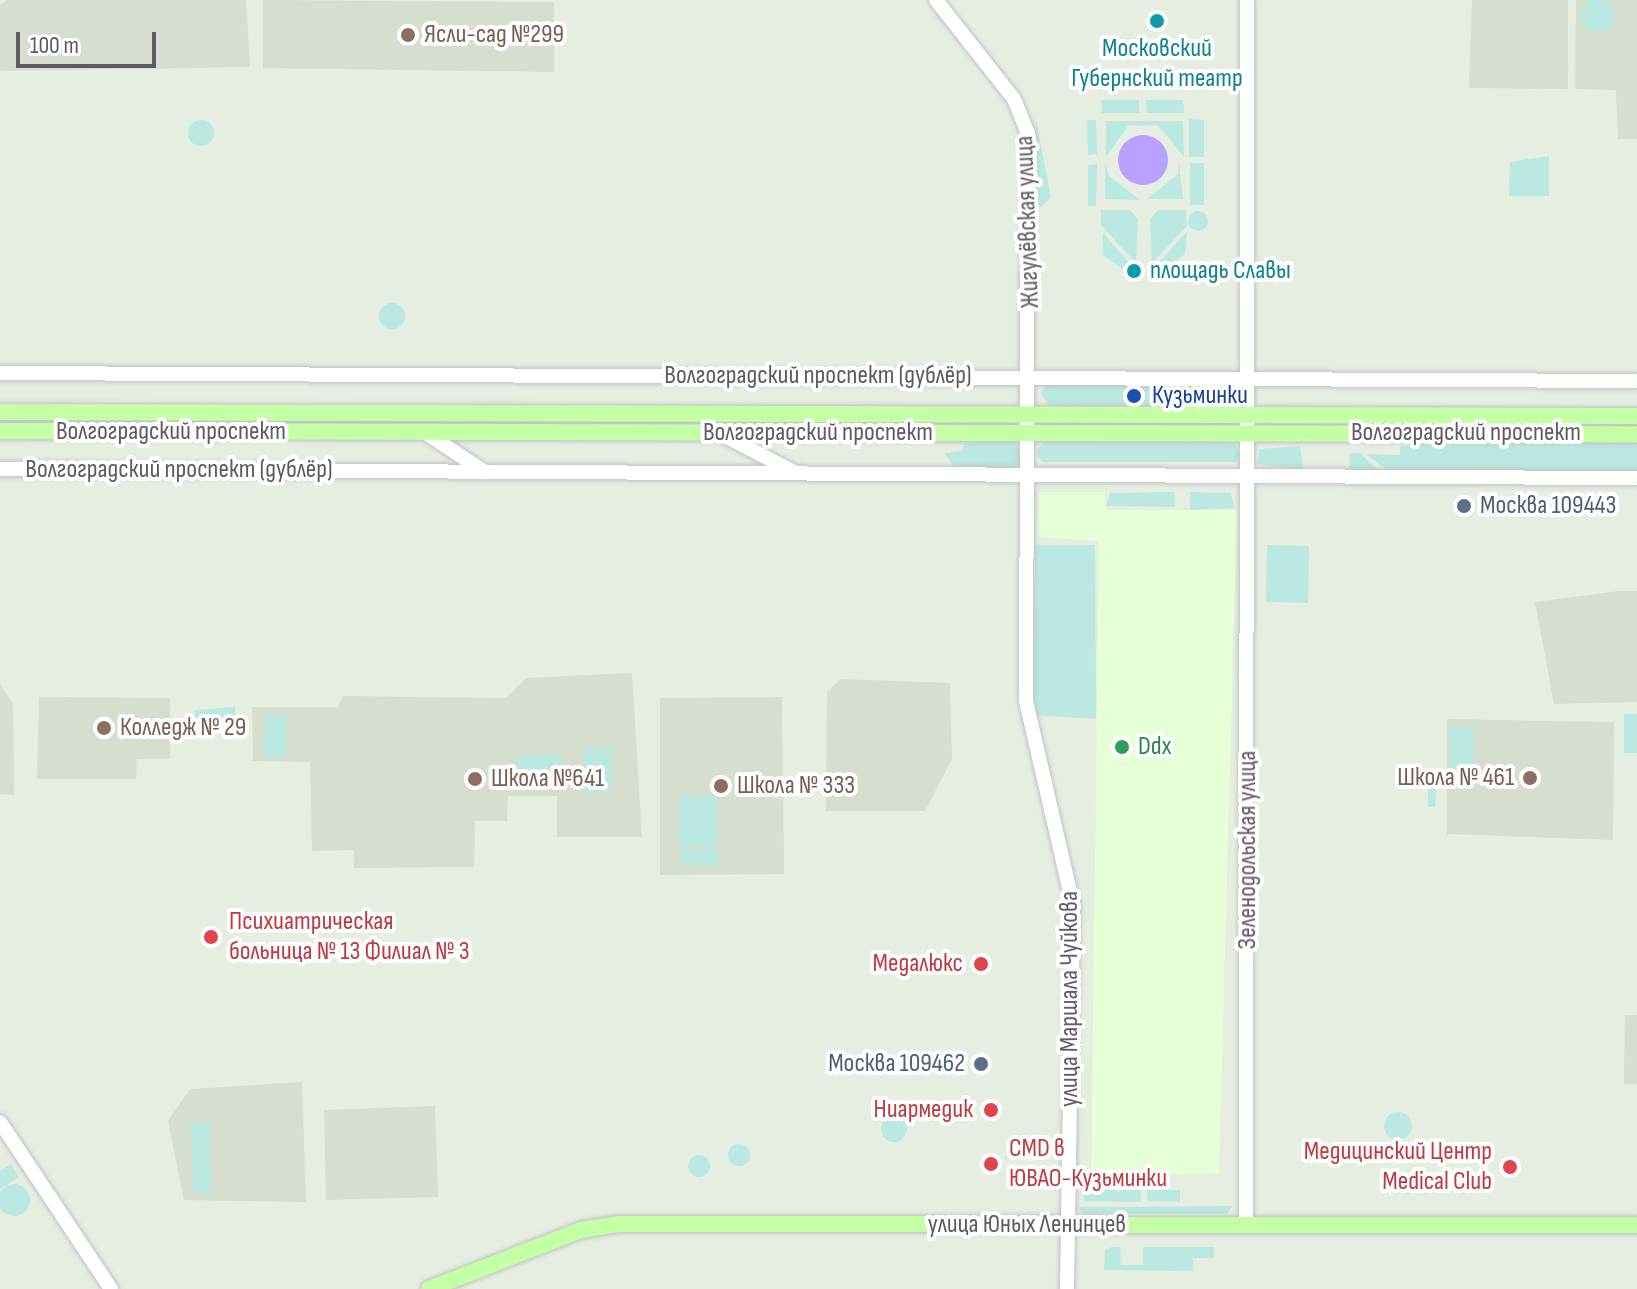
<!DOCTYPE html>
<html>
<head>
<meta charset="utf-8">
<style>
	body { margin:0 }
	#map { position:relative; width:1637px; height:1289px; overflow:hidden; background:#e6eee1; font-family:"Sofia Sans Condensed",sans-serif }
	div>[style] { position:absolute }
	.commercial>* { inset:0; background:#e6ffd6 }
	.education>* { inset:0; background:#d6ded0 }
	.green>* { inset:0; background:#bbe8e0 }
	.round { border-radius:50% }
	.water>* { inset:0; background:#b9a1ff }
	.roads { filter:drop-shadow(0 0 2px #c4c0c9) drop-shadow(0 0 2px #c4c0c9) }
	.minor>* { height:14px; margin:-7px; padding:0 7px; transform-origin:7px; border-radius:7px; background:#fff }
	.major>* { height:16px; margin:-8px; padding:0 8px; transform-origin:8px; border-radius:8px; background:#c4ffa6 }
	.dots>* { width:22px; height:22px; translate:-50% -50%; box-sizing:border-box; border:4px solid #fff; border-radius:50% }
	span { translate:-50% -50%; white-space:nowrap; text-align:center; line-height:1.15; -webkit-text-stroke:8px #fff; paint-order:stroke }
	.education-label { font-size:26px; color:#785e54 }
	.left { translate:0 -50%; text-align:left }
	.right { translate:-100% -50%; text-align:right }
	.culture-label { font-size:26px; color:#0d838f }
	.street-label { font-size:26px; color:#5e5a64 }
	.transit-label { font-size:26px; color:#164399 }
	.service-label { font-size:26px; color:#4e5e75 }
	.leisure-label { font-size:26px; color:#27864d }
	.health-label { font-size:26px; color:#be3a42 }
	.scale { position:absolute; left:16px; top:32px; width:140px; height:36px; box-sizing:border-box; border:4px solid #5e5a64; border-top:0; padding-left:10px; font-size:24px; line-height:28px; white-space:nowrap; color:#5e5a64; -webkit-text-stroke:6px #fff; paint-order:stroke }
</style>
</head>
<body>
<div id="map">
	<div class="commercial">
		<i style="clip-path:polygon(1039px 492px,1105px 492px,1105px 510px,1237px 510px,1219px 1174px,1091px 1175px,1099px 541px,1038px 537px)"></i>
	</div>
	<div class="education">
		<i style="clip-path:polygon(7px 0,246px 0,250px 67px,0 71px,0 5px)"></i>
		<i style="clip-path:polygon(263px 0,554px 2px,554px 72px,263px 68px)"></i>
		<i style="clip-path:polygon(1472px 0,1568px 0,1568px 89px,1469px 88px)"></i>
		<i style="clip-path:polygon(1576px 0,1637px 0,1637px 139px,1618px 139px,1616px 90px,1575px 89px)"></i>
		<i style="clip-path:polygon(1619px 591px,1637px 591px,1637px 702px,1554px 704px,1535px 602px)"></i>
		<i style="clip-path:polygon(632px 673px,642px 837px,557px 837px,557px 796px,508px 796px,507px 821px,475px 821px,474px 867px,354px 868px,354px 850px,312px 851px,310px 762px,253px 761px,252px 707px,338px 707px,343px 696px,506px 698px,526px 678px)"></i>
		<i style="clip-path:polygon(841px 679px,950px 683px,952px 759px,925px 811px,826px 811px,827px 692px)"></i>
		<i style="clip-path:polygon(0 684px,13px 704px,14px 795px,0 794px)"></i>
		<i style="clip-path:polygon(39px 697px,170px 698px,170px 759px,137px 759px,136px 779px,37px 779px)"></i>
		<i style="clip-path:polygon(782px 697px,784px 874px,660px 875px,660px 698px)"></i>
		<i style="clip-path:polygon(1447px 719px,1614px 722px,1613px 840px,1447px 834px)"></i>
		<i style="clip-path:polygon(1625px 1015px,1637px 1015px,1637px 1084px,1624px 1084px)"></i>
		<i style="clip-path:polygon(302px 1082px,306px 1202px,184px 1200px,168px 1121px,190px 1089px)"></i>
		<i style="clip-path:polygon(435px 1106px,438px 1197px,326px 1200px,324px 1110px)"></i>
	</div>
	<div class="green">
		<i class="round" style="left:1581px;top:-1px;width:34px;height:34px"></i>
		<i style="clip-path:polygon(1101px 100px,1139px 100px,1139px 113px,1102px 113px)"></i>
		<i style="clip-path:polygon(1146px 100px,1183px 100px,1184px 113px,1147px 113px)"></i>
		<i style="clip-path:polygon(1189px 119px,1204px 120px,1204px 157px,1189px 157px)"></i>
		<i class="round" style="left:188px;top:120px;width:26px;height:26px"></i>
		<i style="clip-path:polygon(1036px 120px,1051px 198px,1041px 207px,1032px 202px)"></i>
		<i style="clip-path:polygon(1087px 120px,1096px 120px,1097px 154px,1088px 155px)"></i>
		<i style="clip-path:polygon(1106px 121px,1183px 121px,1184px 157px,1158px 125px,1128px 126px,1106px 157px)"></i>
		<i style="clip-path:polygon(1549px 156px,1549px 196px,1509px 196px,1510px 162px)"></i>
		<i style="clip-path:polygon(1179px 163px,1183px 199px,1147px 199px,1178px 174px)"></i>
		<i style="clip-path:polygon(1190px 163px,1204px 163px,1204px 205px,1190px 205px)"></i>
		<i style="clip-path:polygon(1097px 164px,1096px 206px,1088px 206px,1088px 165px)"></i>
		<i style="clip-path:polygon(1105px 164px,1109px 176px,1140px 200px,1105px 199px)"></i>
		<i style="clip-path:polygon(1101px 210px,1130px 210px,1138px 219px,1136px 263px,1101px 225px)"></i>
		<i style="clip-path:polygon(1158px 210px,1186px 210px,1187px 226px,1152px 263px,1150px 219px)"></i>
		<i class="round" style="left:1188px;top:211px;width:20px;height:20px"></i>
		<i style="clip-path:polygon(1187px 231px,1185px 254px,1160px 272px,1155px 267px)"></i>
		<i style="clip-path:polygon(1103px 233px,1132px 266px,1127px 272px,1103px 255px)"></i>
		<i class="round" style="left:379px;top:303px;width:26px;height:26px"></i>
		<i style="clip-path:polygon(1048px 382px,1235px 385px,1239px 394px,1231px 406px,1048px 405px,1041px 393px)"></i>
		<i style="clip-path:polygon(1016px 441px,1022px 463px,1015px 468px,956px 468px,944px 453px,962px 451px,964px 443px)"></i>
		<i style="clip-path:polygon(1044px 442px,1235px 443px,1240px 454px,1236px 462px,1042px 462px,1036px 452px)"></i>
		<i style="clip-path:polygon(1429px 442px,1637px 443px,1637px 471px,1387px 470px,1366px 454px,1400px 455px,1400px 447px)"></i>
		<i style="clip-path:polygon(1300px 446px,1303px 470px,1257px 464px,1260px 449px)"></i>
		<i style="clip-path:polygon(1350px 453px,1360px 453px,1378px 470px,1349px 470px)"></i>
		<i style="clip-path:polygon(1174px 492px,1175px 507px,1106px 506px,1110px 493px)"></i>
		<i style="clip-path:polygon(1190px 492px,1231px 493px,1234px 508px,1190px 510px)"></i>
		<i style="clip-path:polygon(1035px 545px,1095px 545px,1096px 719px,1034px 715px)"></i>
		<i style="clip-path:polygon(1267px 545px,1309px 546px,1308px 603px,1266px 602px)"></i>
		<i style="clip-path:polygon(235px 707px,236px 731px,196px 732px,195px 710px)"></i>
		<i style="clip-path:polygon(1624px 714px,1637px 714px,1637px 753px,1624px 753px)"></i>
		<i style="clip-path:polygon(266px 715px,287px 715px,286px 758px,264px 757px)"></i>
		<i style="clip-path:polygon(1450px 727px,1473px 728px,1473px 769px,1450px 769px)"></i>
		<i style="clip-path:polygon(584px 749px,611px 749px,611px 792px,584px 792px)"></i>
		<i style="clip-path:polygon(518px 755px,561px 755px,561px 777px,518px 777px)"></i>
		<i style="clip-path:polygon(1438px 770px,1435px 807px,1428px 807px,1428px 775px)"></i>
		<i style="clip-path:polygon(680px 797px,717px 797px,717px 847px,680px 847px)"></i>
		<i style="clip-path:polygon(681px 850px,718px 850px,718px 865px,681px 865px)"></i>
		<i class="round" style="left:1384px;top:1112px;width:28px;height:28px"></i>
		<i class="round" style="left:881px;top:1116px;width:26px;height:26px"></i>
		<i style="clip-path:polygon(209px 1123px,211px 1193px,193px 1193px,191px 1124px)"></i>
		<i class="round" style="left:728px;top:1144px;width:22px;height:22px"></i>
		<i class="round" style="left:688px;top:1155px;width:22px;height:22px"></i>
		<i style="clip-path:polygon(11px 1164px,19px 1177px,0 1189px,0 1171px)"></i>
		<i style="clip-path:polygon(1081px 1184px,1141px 1189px,1141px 1202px,1084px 1201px)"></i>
		<i class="round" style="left:-2px;top:1184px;width:32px;height:32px"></i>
		<i style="clip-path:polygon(1147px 1189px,1180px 1190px,1180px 1202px,1147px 1201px)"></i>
		<i style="clip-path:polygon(1233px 1206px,1227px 1214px,1083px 1214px,1078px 1207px)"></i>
		<i style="clip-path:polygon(1112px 1247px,1120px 1247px,1121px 1265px,1143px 1265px,1143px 1247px,1214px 1247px,1214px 1258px,1193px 1258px,1193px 1271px,1104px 1270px,1105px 1250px)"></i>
	</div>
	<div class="water">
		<i class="round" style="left:1118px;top:135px;width:50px;height:50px"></i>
	</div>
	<div class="roads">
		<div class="minor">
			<i style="left:936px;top:0;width:126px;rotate:51.8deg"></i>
			<i style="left:1014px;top:99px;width:37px;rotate:68deg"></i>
			<i style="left:1028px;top:133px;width:568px;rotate:90.2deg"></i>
			<i style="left:1026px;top:701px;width:209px;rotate:77deg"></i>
			<i style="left:1073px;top:905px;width:384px;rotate:90.9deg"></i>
			<i style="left:0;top:373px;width:1637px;rotate:0.28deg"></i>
			<i style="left:426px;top:433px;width:71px;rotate:33.5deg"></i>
			<i style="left:725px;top:436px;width:78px;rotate:27.6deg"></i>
			<i style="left:0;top:469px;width:1637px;rotate:0.32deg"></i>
			<i style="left:0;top:1122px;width:201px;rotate:56.4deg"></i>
			<i style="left:1246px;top:1226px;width:1226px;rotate:-89.95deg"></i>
		</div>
		<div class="major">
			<i style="left:0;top:412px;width:1637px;rotate:0.14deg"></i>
			<i style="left:0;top:431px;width:1637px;rotate:0.11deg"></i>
			<i style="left:429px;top:1289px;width:163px;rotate:-21.2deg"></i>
			<i style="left:581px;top:1230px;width:39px;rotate:-9deg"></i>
			<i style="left:620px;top:1224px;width:1017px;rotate:0.06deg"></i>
		</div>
	</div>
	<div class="dots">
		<i style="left:1157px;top:21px;background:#0f9aa8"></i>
		<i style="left:408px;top:35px;background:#8d6e63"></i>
		<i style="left:1134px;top:271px;background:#0f9aa8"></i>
		<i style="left:1134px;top:396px;background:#1a4fb4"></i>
		<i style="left:1464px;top:506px;background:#5c6f8a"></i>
		<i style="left:104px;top:728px;background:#8d6e63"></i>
		<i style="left:1122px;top:747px;background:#2e9e5b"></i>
		<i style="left:1530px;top:778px;background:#8d6e63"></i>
		<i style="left:475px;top:779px;background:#8d6e63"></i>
		<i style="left:721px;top:786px;background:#8d6e63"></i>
		<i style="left:211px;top:937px;background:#e0444e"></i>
		<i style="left:981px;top:964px;background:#e0444e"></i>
		<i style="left:981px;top:1064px;background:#5c6f8a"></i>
		<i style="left:991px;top:1110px;background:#e0444e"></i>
		<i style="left:991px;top:1164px;background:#e0444e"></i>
		<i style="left:1510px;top:1167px;background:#e0444e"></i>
	</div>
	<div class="education-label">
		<span class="left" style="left:424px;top:35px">Ясли-сад №299</span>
		<span class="left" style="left:120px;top:728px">Колледж № 29</span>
		<span class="right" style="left:1514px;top:778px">Школа № 461</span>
		<span class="left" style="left:491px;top:779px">Школа №641</span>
		<span class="left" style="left:737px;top:786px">Школа № 333</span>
	</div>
	<div class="culture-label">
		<span style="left:1157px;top:64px">Московский<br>Губернский театр</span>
		<span class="left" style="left:1150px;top:271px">площадь Славы</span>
	</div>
	<div class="street-label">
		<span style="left:1028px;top:222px;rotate:-92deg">Жигулёвская улица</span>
		<span style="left:818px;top:376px">Волгоградский проспект (дублёр)</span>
		<span style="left:171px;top:432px">Волгоградский проспект</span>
		<span style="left:818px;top:433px">Волгоградский проспект</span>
		<span style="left:1466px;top:433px">Волгоградский проспект</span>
		<span style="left:179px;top:470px">Волгоградский проспект (дублёр)</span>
		<span style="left:1248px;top:850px;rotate:-90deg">Зеленодольская улица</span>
		<span style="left:1070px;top:999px;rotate:-90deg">улица Маршала Чуйкова</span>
		<span style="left:1027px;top:1225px">улица Юных Ленинцев</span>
	</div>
	<div class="transit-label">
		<span class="left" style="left:1152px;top:396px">Кузьминки</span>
	</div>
	<div class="service-label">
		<span class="left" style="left:1480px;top:506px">Москва 109443</span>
		<span class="right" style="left:965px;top:1064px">Москва 109462</span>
	</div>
	<div class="leisure-label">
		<span class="left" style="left:1138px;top:747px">Ddx</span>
	</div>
	<div class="health-label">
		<span class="left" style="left:229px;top:937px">Психиатрическая<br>больница № 13 Филиал № 3</span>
		<span class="right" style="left:963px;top:964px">Медалюкс</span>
		<span class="right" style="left:973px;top:1110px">Ниармедик</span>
		<span class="left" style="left:1009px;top:1164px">CMD в<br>ЮВАО-Кузьминки</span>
		<span class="right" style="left:1492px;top:1167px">Медицинский Центр<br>Medical Club</span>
	</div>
	<div class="scale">100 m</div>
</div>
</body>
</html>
